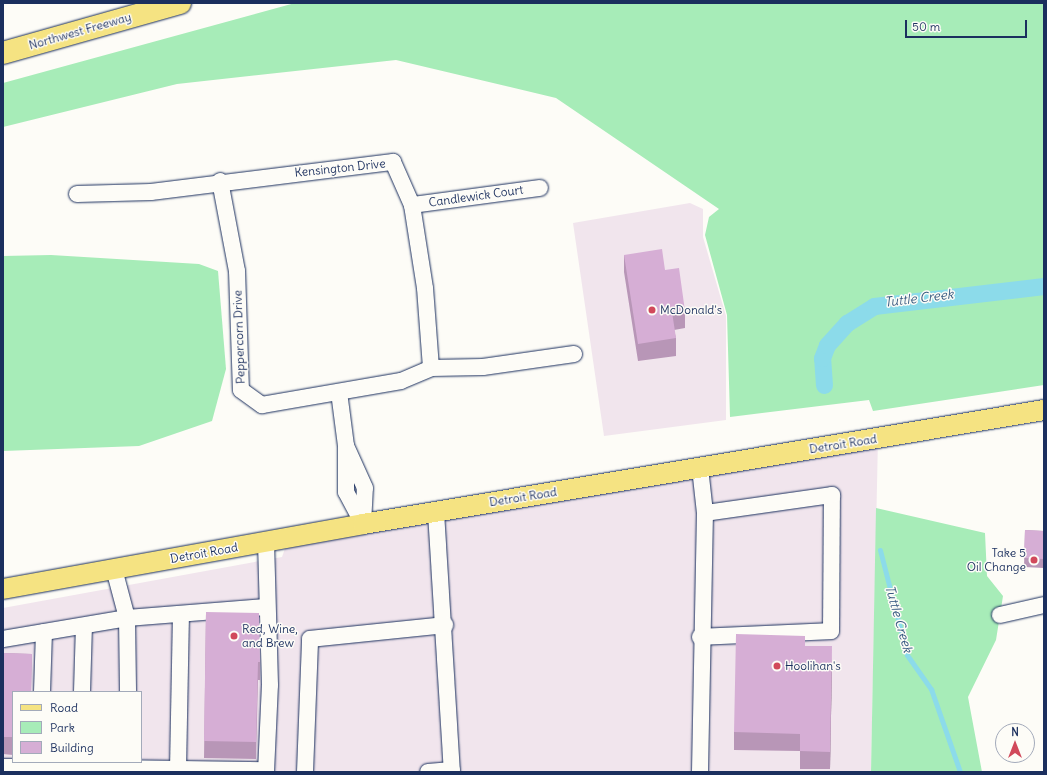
<!DOCTYPE html>
<html>
<head>
<meta charset="utf-8">
<style>
	body { margin:0 }
	#map { position:relative; width:1047px; height:775px; overflow:hidden; background:#fdfcf7; font-family:Delius,sans-serif }
	div>[style] { position:absolute }
	.built>* { inset:0; background:#f1e5ed }
	.green>* { inset:0; background:#a7ecb8 }
	.stream>* { height:5px; margin:-2.5px; padding:0 2.5px; transform-origin:2.5px; border-radius:2.5px; background:#8cdbea }
	.canal>* { height:17px; margin:-8.5px; padding:0 8.5px; transform-origin:8.5px; border-radius:8.5px; background:#8cdbea }
	.roads { filter:drop-shadow(0 0 1px #1b2f5e) drop-shadow(0 0 1px #1b2f5e) }
	.minor>* { height:16px; margin:-8px; padding:0 8px; transform-origin:8px; border-radius:8px; background:#fdfcf7 }
	.major>* { height:20px; margin:-10px; padding:0 10px; transform-origin:10px; border-radius:10px; background:#f5e382 }
	.highway>* { height:22px; margin:-11px; padding:0 11px; transform-origin:11px; border-radius:11px; background:#f5e382 }
	.wall>* { inset:0; background:#b896b7 }
	.shaded-wall>* { inset:0; background:#967a95 }
	.building>* { inset:0; background:#d6aed5 }
	.dots>* { width:11px; height:11px; translate:-50% -50%; box-sizing:border-box; border:2px solid #fdfcf7; border-radius:50% }
	span { translate:-50% -50%; white-space:nowrap; text-align:center; line-height:1.15; -webkit-text-stroke:3px #fdfcf7; paint-order:stroke }
	.street-label { font-size:12px; color:#1b2f5e }
	.poi-label { font-size:12px; color:#1b2f5e }
	.left { translate:0 -50%; text-align:left }
	.right { translate:-100% -50%; text-align:right }
	.water-label { font-size:13px; color:#375a81; font-style:italic }
	.frame { position:absolute; inset:0; border:4px solid #1b2f5e; pointer-events:none }
	.legend { position:absolute; left:12px; top:691px; width:130px; height:72px; box-sizing:border-box; background:#fdfcf7; border:1px solid #a3aaba; margin:0; padding:5px 7px; list-style:none; font-size:12px; color:#1b2f5e }
	.legend li { display:flex; align-items:center; gap:8px; height:20px }
	.legend b { width:20px; border:1px solid #a3aaba }
	.north { position:absolute; left:995px; top:723px; width:40px; height:40px; box-sizing:border-box; background:#fdfcf7; border:1px solid #a3aaba; border-radius:50%; rotate:0deg; font-size:11px; font-weight:700; line-height:16px; text-align:center; color:#1b2f5e }
	.north::after { content:''; display:block; margin:auto; width:14px; height:18px; background:#d1495b; clip-path:polygon(50% 0,100% 100%,50% 72%,0 100%) }
	.scale { position:absolute; left:905px; top:20px; width:122px; height:18px; box-sizing:border-box; border:2px solid #1b2f5e; border-top:0; padding-left:5px; font-size:12px; line-height:14px; white-space:nowrap; color:#1b2f5e; -webkit-text-stroke:3px #fdfcf7; paint-order:stroke }
</style>
</head>
<body>
<div id="map">
	<div class="built">
		<i style="clip-path:polygon(690px 203px,703px 209px,703px 237px,726px 316px,726px 420px,604px 436px,573px 223px)"></i>
		<i style="clip-path:polygon(evenodd,878px 438px,871px 772px,3px 772px,3px 608px,282px 557px,289px 537px,878px 438px,13px 692px,141px 692px,141px 762px,13px 762px,13px 692px)"></i>
	</div>
	<div class="green">
		<i style="clip-path:polygon(295px 3px,1044px 3px,1044px 385px,873px 411px,869px 400px,730px 417px,727px 315px,705px 235px,709px 217px,719px 209px,556px 98px,396px 60px,177px 84px,3px 127px,3px 83px)"></i>
		<i style="clip-path:polygon(51px 255px,199px 264px,218px 271px,226px 369px,212px 421px,139px 446px,3px 451px,3px 256px)"></i>
		<i style="clip-path:polygon(876px 508px,985px 533px,987px 576px,1003px 596px,996px 640px,968px 697px,982px 772px,871px 772px)"></i>
	</div>
	<div class="stream">
		<i style="left:880px;top:550px;width:108px;rotate:75.6deg"></i>
		<i style="left:907px;top:655px;width:42px;rotate:54.8deg"></i>
		<i style="left:931px;top:689px;width:88px;rotate:70.7deg"></i>
	</div>
	<div class="canal">
		<i style="left:824px;top:385px;width:27px;rotate:-94deg"></i>
		<i style="left:822px;top:358px;width:14px;rotate:-69deg"></i>
		<i style="left:827px;top:345px;width:30px;rotate:-48deg"></i>
		<i style="left:847px;top:323px;width:32px;rotate:-32deg"></i>
		<i style="left:874px;top:306px;width:171px;rotate:-6.7deg"></i>
	</div>
	<div class="roads">
		<div class="minor">
			<i style="left:220px;top:181px;width:92px;rotate:79.3deg"></i>
			<i style="left:237px;top:271px;width:119px;rotate:88.1deg"></i>
			<i style="left:241px;top:390px;width:26px;rotate:36deg"></i>
			<i style="left:262px;top:405px;width:141px;rotate:-9.8deg"></i>
			<i style="left:401px;top:381px;width:33px;rotate:-23deg"></i>
			<i style="left:431px;top:368px;width:52px;rotate:-1.1deg"></i>
			<i style="left:483px;top:367px;width:92px;rotate:-8.1deg"></i>
			<i style="left:77px;top:194px;width:74px;rotate:-1.5deg"></i>
			<i style="left:151px;top:192px;width:244px;rotate:-7.1deg"></i>
			<i style="left:393px;top:162px;width:47px;rotate:66.2deg"></i>
			<i style="left:412px;top:205px;width:84px;rotate:81.1deg"></i>
			<i style="left:425px;top:288px;width:80px;rotate:85.7deg"></i>
			<i style="left:412px;top:205px;width:129px;rotate:-7.6deg"></i>
			<i style="left:339px;top:392px;width:54px;rotate:82.6deg"></i>
			<i style="left:346px;top:446px;width:46px;rotate:90deg"></i>
			<i style="left:346px;top:492px;width:36px;rotate:62deg"></i>
			<i style="left:363px;top:524px;width:36px;rotate:-87deg"></i>
			<i style="left:365px;top:488px;width:46px;rotate:-114.3deg"></i>
			<i style="left:436px;top:512px;width:260px;rotate:86.5deg"></i>
			<i style="left:114px;top:569px;width:51px;rotate:75.1deg"></i>
			<i style="left:127px;top:618px;width:139px;rotate:-4.5deg"></i>
			<i style="left:1000px;top:615px;width:45px;rotate:-12.8deg"></i>
			<i style="left:700px;top:637px;width:131px;rotate:-2.6deg"></i>
			<i style="left:831px;top:631px;width:136px;rotate:-89.6deg"></i>
			<i style="left:832px;top:495px;width:128px;rotate:171.9deg"></i>
			<i style="left:3px;top:639px;width:126px;rotate:-9.6deg"></i>
			<i style="left:127px;top:618px;width:74px;rotate:89.2deg"></i>
			<i style="left:42px;top:692px;width:60px;rotate:-88.1deg"></i>
			<i style="left:82px;top:692px;width:66px;rotate:-88.3deg"></i>
			<i style="left:40px;top:762px;width:5px;rotate:90deg"></i>
			<i style="left:40px;top:767px;width:226px;rotate:0.8deg"></i>
			<i style="left:3px;top:767px;width:37px"></i>
			<i style="left:178px;top:769px;width:155px;rotate:-88.9deg"></i>
			<i style="left:266px;top:772px;width:87px;rotate:-87.4deg"></i>
			<i style="left:270px;top:685px;width:144px;rotate:-91.6deg"></i>
			<i style="left:305px;top:772px;width:133px;rotate:-87.8deg"></i>
			<i style="left:310px;top:639px;width:136px;rotate:-5.9deg"></i>
			<i style="left:428px;top:772px;width:24px;rotate:-5deg"></i>
			<i style="left:700px;top:772px;width:259px;rotate:-88.9deg"></i>
			<i style="left:705px;top:513px;width:45px;rotate:-96.3deg"></i>
		</div>
		<div class="major">
			<i style="left:3px;top:589px;width:366px;rotate:-10.2deg"></i>
			<i style="left:363px;top:524px;width:690px;rotate:-9.5deg"></i>
		</div>
		<div class="highway">
			<i style="left:3px;top:53px;width:184px;rotate:-15.8deg"></i>
		</div>
	</div>
	<div class="wall">
		<i style="clip-path:polygon(624px 255px,665px 270px,685px 311px,685px 328px,674px 330px,676px 338px,676px 356px,638px 361px,624px 272px)"></i>
		<i style="clip-path:polygon(1025px 530px,1044px 531px,1044px 568px,1024px 567px)"></i>
		<i style="clip-path:polygon(206px 612px,260px 662px,260px 680px,258px 680px,256px 759px,204px 758px)"></i>
		<i style="clip-path:polygon(805px 646px,832px 664px,830px 769px,800px 769px,800px 751px,734px 750px,734px 732px)"></i>
		<i style="clip-path:polygon(3px 653px,32px 654px,31px 692px,13px 692px,13px 755px,3px 754px)"></i>
	</div>
	<div class="shaded-wall">
		<i style="clip-path:polygon(832px 646px,832px 664px,830px 769px,830px 752px)"></i>
	</div>
	<div class="building">
		<i style="clip-path:polygon(662px 249px,665px 270px,679px 268px,685px 311px,672px 312px,676px 338px,638px 344px,624px 255px)"></i>
		<i style="clip-path:polygon(1025px 530px,1044px 531px,1044px 559px,1024px 558px)"></i>
		<i style="clip-path:polygon(206px 612px,259px 613px,260px 662px,258px 662px,256px 742px,204px 741px)"></i>
		<i style="clip-path:polygon(736px 634px,805px 636px,805px 646px,832px 646px,830px 752px,800px 751px,800px 734px,734px 732px)"></i>
		<i style="clip-path:polygon(3px 653px,32px 654px,31px 692px,13px 692px,13px 737px,3px 737px)"></i>
	</div>
	<div class="dots">
		<i style="left:652px;top:310px;background:#d1495b"></i>
		<i style="left:1034px;top:560px;background:#d1495b"></i>
		<i style="left:234px;top:636px;background:#d1495b"></i>
		<i style="left:777px;top:666px;background:#d1495b"></i>
	</div>
	<div class="street-label">
		<span style="left:80px;top:31px;rotate:-16deg">Northwest Freeway</span>
		<span style="left:340px;top:168px;rotate:-6deg">Kensington Drive</span>
		<span style="left:476px;top:196px;rotate:-8deg">Candlewick Court</span>
		<span style="left:239px;top:337px;rotate:-92deg">Peppercorn Drive</span>
		<span style="left:843px;top:444px;rotate:-9deg">Detroit Road</span>
		<span style="left:523px;top:497px;rotate:-9deg">Detroit Road</span>
		<span style="left:204px;top:553px;rotate:-10deg">Detroit Road</span>
	</div>
	<div class="poi-label">
		<span class="left" style="left:660px;top:310px">McDonald's</span>
		<span class="right" style="left:1026px;top:560px">Take 5<br>Oil Change</span>
		<span class="left" style="left:242px;top:636px">Red, Wine,<br>and Brew</span>
		<span class="left" style="left:785px;top:666px">Hoolihan's</span>
	</div>
	<div class="water-label">
		<span style="left:919px;top:299px;rotate:-7deg">Tuttle Creek</span>
		<span style="left:898px;top:619px;rotate:74deg">Tuttle Creek</span>
	</div>
	<div class="frame"></div>
	<ul class="legend">
	<li><b style="height:5px;background:#f5e382"></b>Road</li>
	<li><b style="height:11px;background:#a7ecb8"></b>Park</li>
	<li><b style="height:11px;background:#d6aed5"></b>Building</li>
	</ul>
	<div class="north">N</div>
	<div class="scale">50 m</div>
</div>
</body>
</html>
